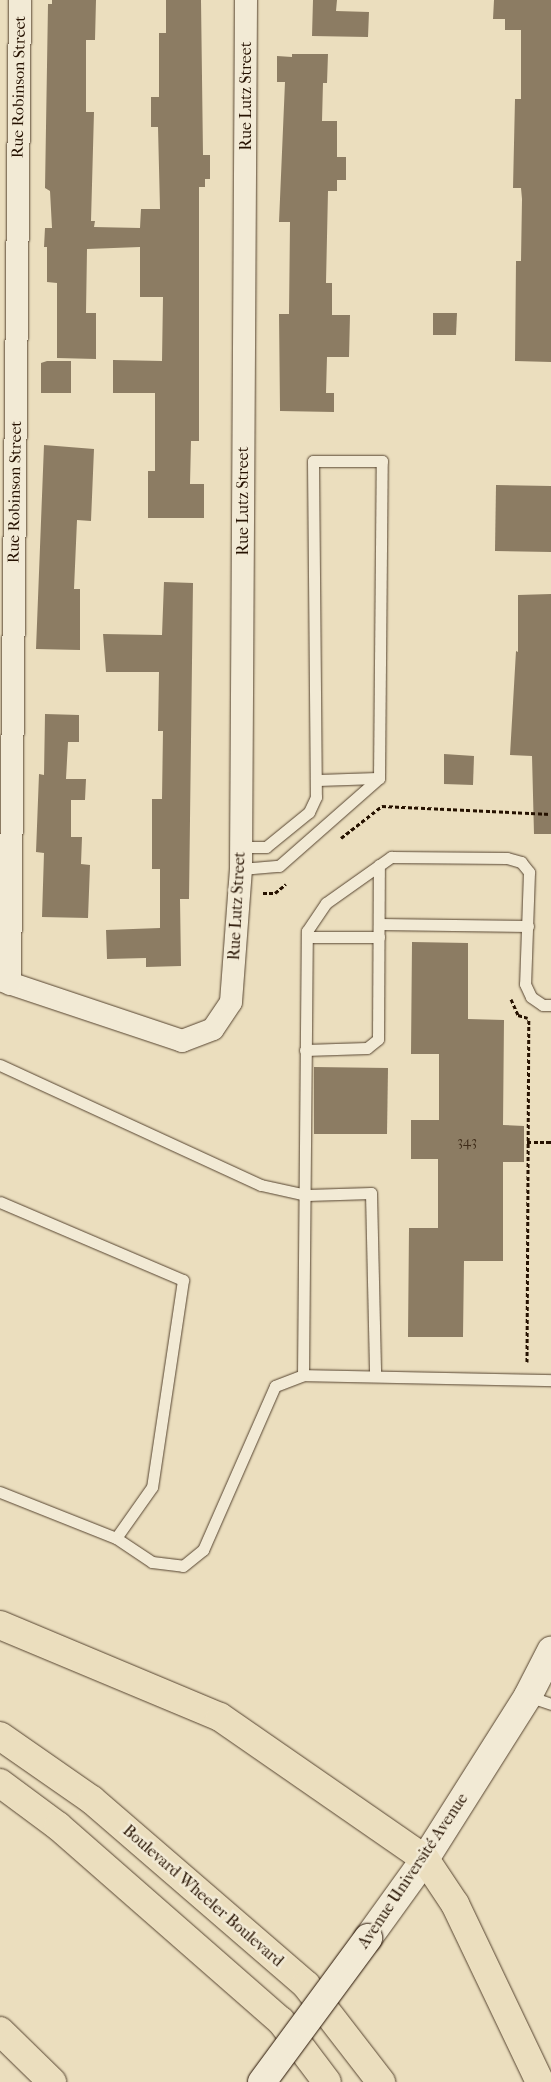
<!DOCTYPE html>
<html>
<head>
<meta charset="utf-8">
<style>
	body { margin:0 }
	#map { position:relative; width:551px; height:2082px; overflow:hidden; background:#ebdebe; font-family:"IM FELL French Canon",serif }
	div>[style] { position:absolute }
	.building>* { inset:0; background:#8c7c63 }
	.path>* { height:3px; margin-top:-1.5px; transform-origin:0; background:repeating-linear-gradient(90deg,#251100 0 4px,transparent 0 6.5px) }
	.roads { filter:drop-shadow(0 0 1px #564430) drop-shadow(0 0 1px #564430) }
	.lane>* { height:11px; margin:-5.5px; padding:0 5.5px; transform-origin:5.5px; border-radius:5.5px; background:#f2ead5 }
	.street>* { height:22px; margin:-11px; padding:0 11px; transform-origin:11px; border-radius:11px; background:#f2ead5 }
	.secondary>* { height:28px; margin:-14px; padding:0 14px; transform-origin:14px; border-radius:14px; background:#f2ead5 }
	.highway>* { height:28px; margin:-14px; padding:0 14px; transform-origin:14px; border-radius:14px; background:#ebdebe }
	.bridges { filter:drop-shadow(0 0 1px #251100) drop-shadow(0 0 1px #251100) }
	.secondary-bridge>* { height:28px; margin:-14px; padding:0 14px; transform-origin:14px; border-radius:14px; background:#f2ead5 }
	span { translate:-50% -50%; white-space:nowrap; text-align:center; line-height:1.15; -webkit-text-stroke:5px #f2ead5; paint-order:stroke }
	.number-label { font-size:14px; color:#3f2c19 }
	.number-label span { -webkit-text-stroke-width:0 }
	.street-label { font-size:16px; color:#251100 }
</style>
</head>
<body>
<div id="map">
	<div class="building">
		<i style="clip-path:polygon(52px 0,96px 0,95px 40px,86px 40px,86px 112px,94px 112px,91px 221px,95px 221px,94px 227px,140px 228px,141px 209px,160px 209px,158px 127px,151px 127px,151px 97px,159px 97px,159px 33px,166px 33px,166px 0,201px 0,203px 155px,210px 155px,210px 179px,205px 179px,205px 187px,199px 187px,199px 441px,191px 441px,190px 484px,204px 484px,204px 518px,148px 518px,148px 471px,155px 471px,155px 393px,113px 393px,113px 360px,162px 361px,163px 297px,140px 297px,140px 247px,87px 249px,86px 313px,96px 313px,96px 359px,57px 358px,57px 283px,47px 282px,47px 247px,44px 247px,45px 228px,52px 228px,50px 191px,45px 188px,48px 4px,52px 4px)"></i>
		<i style="clip-path:polygon(313px 0,337px 0,336px 11px,369px 12px,368px 37px,312px 36px)"></i>
		<i style="clip-path:polygon(494px 0,551px 0,551px 362px,515px 361px,516px 261px,521px 261px,522px 199px,521px 188px,513px 188px,515px 99px,521px 99px,521px 30px,505px 30px,505px 19px,493px 19px)"></i>
		<i style="clip-path:polygon(292px 54px,328px 54px,327px 83px,323px 83px,322px 121px,337px 121px,337px 157px,346px 157px,346px 180px,337px 180px,337px 191px,328px 191px,326px 283px,332px 283px,332px 315px,350px 315px,349px 357px,327px 357px,326px 393px,334px 393px,334px 412px,280px 411px,279px 314px,289px 314px,290px 222px,279px 222px,285px 82px,277px 82px,277px 56px,292px 57px)"></i>
		<i style="clip-path:polygon(433px 313px,457px 313px,456px 335px,433px 335px)"></i>
		<i style="clip-path:polygon(47px 361px,71px 361px,71px 393px,41px 393px,41px 363px)"></i>
		<i style="clip-path:polygon(44px 445px,94px 449px,91px 521px,77px 520px,74px 589px,80px 589px,80px 650px,36px 649px)"></i>
		<i style="clip-path:polygon(496px 485px,551px 486px,551px 552px,495px 551px)"></i>
		<i style="clip-path:polygon(164px 582px,193px 583px,189px 899px,180px 899px,181px 966px,146px 967px,146px 958px,107px 959px,106px 930px,160px 928px,160px 869px,152px 869px,152px 799px,162px 799px,163px 731px,158px 731px,159px 672px,106px 672px,103px 634px,162px 635px)"></i>
		<i style="clip-path:polygon(551px 594px,551px 834px,534px 834px,532px 756px,510px 755px,516px 651px,518px 652px,518px 595px)"></i>
		<i style="clip-path:polygon(45px 714px,79px 715px,79px 742px,68px 742px,66px 779px,86px 779px,85px 800px,71px 800px,71px 837px,82px 837px,81px 864px,90px 865px,88px 918px,42px 917px,44px 853px,36px 852px,39px 774px,44px 775px)"></i>
		<i style="clip-path:polygon(444px 754px,474px 756px,473px 785px,444px 784px)"></i>
		<i style="clip-path:polygon(412px 942px,468px 943px,468px 1019px,504px 1020px,503px 1125px,524px 1126px,524px 1162px,503px 1162px,503px 1261px,464px 1261px,463px 1337px,408px 1337px,409px 1228px,438px 1228px,438px 1159px,411px 1159px,411px 1120px,439px 1120px,439px 1054px,411px 1054px)"></i>
		<i style="clip-path:polygon(314px 1067px,388px 1068px,387px 1134px,314px 1134px)"></i>
	</div>
	<div class="path">
		<i style="left:341px;top:838px;width:52px;rotate:-38deg"></i>
		<i style="left:382px;top:806px;width:169px;rotate:2.7deg"></i>
		<i style="left:263px;top:893px;width:12px"></i>
		<i style="left:275px;top:893px;width:14px;rotate:-39deg"></i>
		<i style="left:511px;top:999px;width:17px;rotate:66deg"></i>
		<i style="left:518px;top:1015px;width:10px;rotate:17deg"></i>
		<i style="left:527px;top:1142px;width:24px"></i>
		<i style="left:527px;top:1362px;width:344px;rotate:-89.7deg"></i>
	</div>
	<div class="roads">
		<div class="lane">
			<i style="left:316px;top:780px;width:63px;rotate:-1.8deg"></i>
			<i style="left:241px;top:869px;width:38px;rotate:-5deg"></i>
			<i style="left:279px;top:866px;width:133px;rotate:-41.3deg"></i>
			<i style="left:379px;top:778px;width:317px;rotate:-89.5deg"></i>
			<i style="left:382px;top:461px;width:69px;rotate:180deg"></i>
			<i style="left:313px;top:461px;width:336px;rotate:89.5deg"></i>
			<i style="left:316px;top:797px;width:17px;rotate:115deg"></i>
			<i style="left:309px;top:812px;width:55px;rotate:140.9deg"></i>
			<i style="left:266px;top:847px;width:25px;rotate:180deg"></i>
			<i style="left:379px;top:924px;width:149px;rotate:0.8deg"></i>
			<i style="left:307px;top:937px;width:72px"></i>
			<i style="left:305px;top:1050px;width:62px;rotate:-1.8deg"></i>
			<i style="left:367px;top:1048px;width:14px;rotate:-39deg"></i>
			<i style="left:378px;top:1039px;width:174px;rotate:-89.7deg"></i>
			<i style="left:0;top:1065px;width:287px;rotate:24.7deg"></i>
			<i style="left:261px;top:1185px;width:47px;rotate:12.3deg"></i>
			<i style="left:307px;top:1195px;width:64px;rotate:-1.8deg"></i>
			<i style="left:371px;top:1193px;width:182px;rotate:88.7deg"></i>
			<i style="left:0;top:1202px;width:199px;rotate:23.1deg"></i>
			<i style="left:183px;top:1280px;width:209px;rotate:98.5deg"></i>
			<i style="left:152px;top:1487px;width:62px;rotate:125.2deg"></i>
			<i style="left:303px;top:1375px;width:444px;rotate:-89.5deg"></i>
			<i style="left:307px;top:931px;width:34px;rotate:-56deg"></i>
			<i style="left:326px;top:903px;width:80px;rotate:-35.3deg"></i>
			<i style="left:391px;top:857px;width:116px;rotate:0.5deg"></i>
			<i style="left:507px;top:858px;width:15px;rotate:16deg"></i>
			<i style="left:521px;top:862px;width:13px;rotate:51deg"></i>
			<i style="left:529px;top:872px;width:112px;rotate:92deg"></i>
			<i style="left:525px;top:984px;width:14px;rotate:65deg"></i>
			<i style="left:531px;top:997px;width:14px;rotate:34deg"></i>
			<i style="left:543px;top:1005px;width:8px"></i>
			<i style="left:0;top:1492px;width:125px;rotate:21.6deg"></i>
			<i style="left:116px;top:1538px;width:43px;rotate:33.7deg"></i>
			<i style="left:152px;top:1562px;width:31px;rotate:7deg"></i>
			<i style="left:183px;top:1566px;width:26px;rotate:-39deg"></i>
			<i style="left:203px;top:1550px;width:179px;rotate:-66.3deg"></i>
			<i style="left:275px;top:1386px;width:30px;rotate:-21deg"></i>
			<i style="left:303px;top:1375px;width:248px;rotate:1.2deg"></i>
			<i style="left:528px;top:1696px;width:24px;rotate:19deg"></i>
		</div>
		<div class="street">
			<i style="left:0;top:980px;width:192px;rotate:18.5deg"></i>
			<i style="left:182px;top:1041px;width:33px;rotate:-21deg"></i>
			<i style="left:213px;top:1029px;width:32px;rotate:-56deg"></i>
			<i style="left:231px;top:1002px;width:133px;rotate:-85.7deg"></i>
			<i style="left:241px;top:869px;width:869px;rotate:-89.67deg"></i>
			<i style="left:10px;top:984px;width:984px;rotate:-89.42deg"></i>
		</div>
		<div class="secondary">
			<i style="left:368px;top:1938px;width:97px;rotate:-54.2deg"></i>
			<i style="left:425px;top:1859px;width:193px;rotate:-57.7deg"></i>
			<i style="left:528px;top:1696px;width:51px;rotate:-62.9deg"></i>
		</div>
		<div class="highway">
			<i style="left:0;top:1625px;width:238px;rotate:22.7deg"></i>
			<i style="left:220px;top:1717px;width:249px;rotate:34.7deg"></i>
			<i style="left:425px;top:1859px;width:54px;rotate:56.3deg"></i>
			<i style="left:455px;top:1904px;width:197px;rotate:64.5deg"></i>
			<i style="left:0;top:1736px;width:112px;rotate:34.8deg"></i>
			<i style="left:92px;top:1800px;width:283px;rotate:40.8deg"></i>
			<i style="left:306px;top:1985px;width:123px;rotate:52.3deg"></i>
			<i style="left:0;top:1783px;width:72px;rotate:36.6deg"></i>
			<i style="left:58px;top:1826px;width:296px;rotate:41.2deg"></i>
			<i style="left:281px;top:2021px;width:76px;rotate:53deg"></i>
			<i style="left:0;top:2031px;width:73px;rotate:44.4deg"></i>
		</div>
	</div>
	<div class="bridges">
		<div class="secondary-bridge">
			<i style="left:262px;top:2082px;width:179px;rotate:-53.6deg"></i>
		</div>
	</div>
	<div class="number-label">
		<span style="left:467px;top:1142px">343</span>
	</div>
	<div class="street-label">
		<span style="left:19px;top:87px;rotate:-89deg">Rue Robinson Street</span>
		<span style="left:246px;top:96px;rotate:-90deg">Rue Lutz Street</span>
		<span style="left:15px;top:492px;rotate:-89deg">Rue Robinson Street</span>
		<span style="left:243px;top:501px;rotate:-90deg">Rue Lutz Street</span>
		<span style="left:237px;top:906px;rotate:-87deg">Rue Lutz Street</span>
		<span style="left:413px;top:1871px;rotate:-56deg">Avenue Université Avenue</span>
		<span style="left:203px;top:1896px;rotate:41deg">Boulevard Wheeler Boulevard</span>
	</div>
</div>
</body>
</html>
